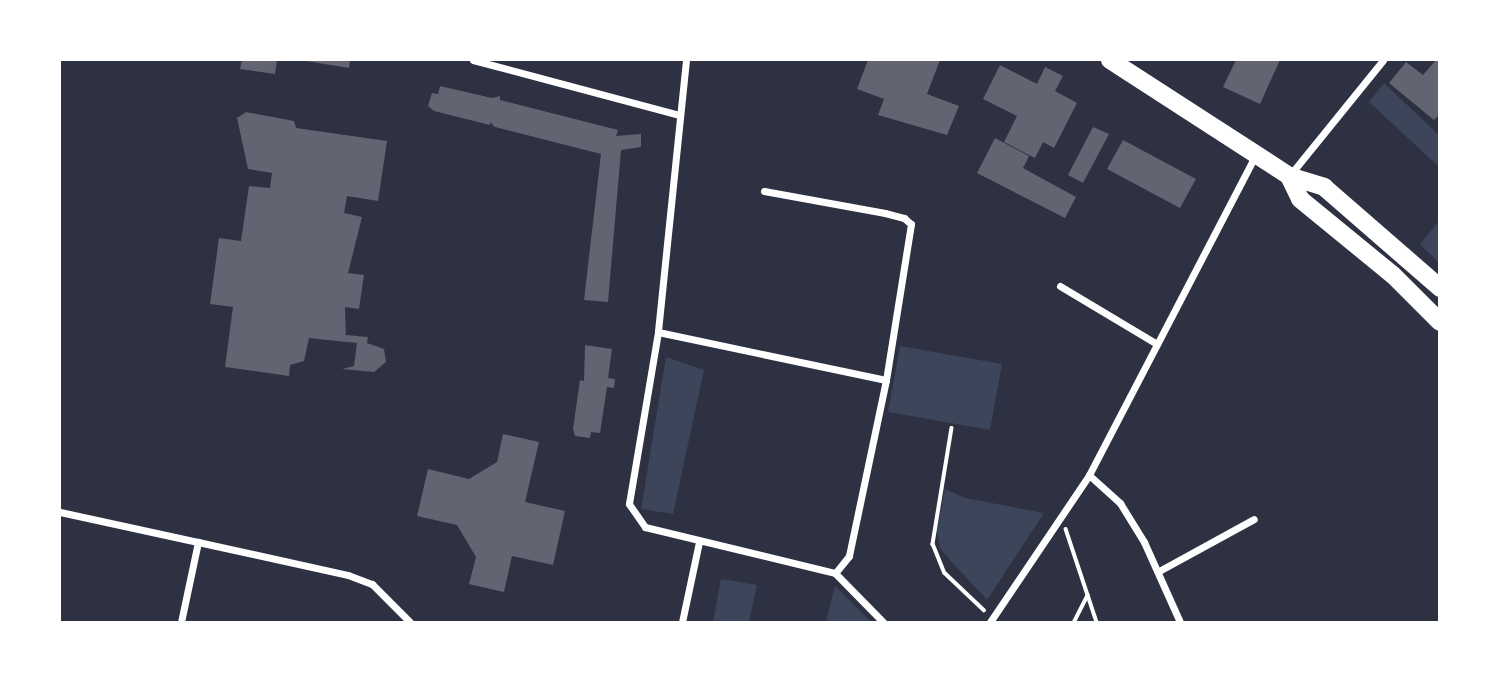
<!DOCTYPE html>
<html>
<head>
<meta charset="utf-8">
<style>
	body { margin:0 }
	#map { position:relative; width:1499px; height:682px; overflow:hidden; background:#2d3142; font-family:Bitter,serif }
	div>[style] { position:absolute }
	.green>* { inset:0; background:#3c4559 }
	.building>* { inset:0; background:#626471 }
	.path>* { height:3.5px; margin:-1.75px; padding:0 1.75px; transform-origin:1.75px; border-radius:1.75px; background:#fff }
	.minor>* { height:7px; margin:-3.5px; padding:0 3.5px; transform-origin:3.5px; border-radius:3.5px; background:#fff }
	.trunk>* { height:18px; margin:-9px; padding:0 9px; transform-origin:9px; border-radius:9px; background:#fff }
	span { translate:-50% -50%; white-space:nowrap; text-align:center; line-height:1.15; -webkit-text-stroke:5px #fff; paint-order:stroke }
	.frame { position:absolute; inset:0; border:61px solid #fff; pointer-events:none }
</style>
</head>
<body>
<div id="map">
	<div class="green">
		<i style="clip-path:polygon(1384px 83px,1439px 135px,1439px 167px,1369px 102px)"></i>
		<i style="clip-path:polygon(1439px 221px,1439px 263px,1420px 244px)"></i>
		<i style="clip-path:polygon(900px 346px,1002px 364px,990px 430px,888px 412px)"></i>
		<i style="clip-path:polygon(666px 357px,704px 370px,673px 514px,641px 509px)"></i>
		<i style="clip-path:polygon(945px 489px,965px 498px,1044px 513px,987px 600px,940px 549px,937px 530px)"></i>
		<i style="clip-path:polygon(721px 579px,757px 585px,749px 622px,713px 622px)"></i>
		<i style="clip-path:polygon(835px 586px,871px 622px,826px 622px)"></i>
	</div>
	<div class="building">
		<i style="clip-path:polygon(242px 60px,277px 60px,275px 74px,240px 69px)"></i>
		<i style="clip-path:polygon(300px 60px,350px 60px,349px 68px)"></i>
		<i style="clip-path:polygon(868px 60px,940px 60px,927px 94px,959px 106px,947px 135px,878px 115px,884px 99px,857px 89px)"></i>
		<i style="clip-path:polygon(1236px 60px,1280px 60px,1260px 104px,1223px 87px)"></i>
		<i style="clip-path:polygon(1436px 60px,1440px 60px,1440px 114px,1434px 120px,1389px 83px,1406px 62px,1423px 75px)"></i>
		<i style="clip-path:polygon(1000px 65px,1037px 84px,1045px 67px,1063px 76px,1055px 91px,1077px 103px,1054px 148px,1043px 142px,1035px 158px,1004px 142px,1017px 116px,983px 99px)"></i>
		<i style="clip-path:polygon(440px 86px,492px 98px,500px 96px,500px 100px,618px 130px,616px 136px,641px 134px,641px 147px,621px 150px,608px 302px,584px 300px,601px 154px,495px 127px,490px 122px,490px 125px,434px 111px,428px 106px,432px 93px,438px 94px)"></i>
		<i style="clip-path:polygon(246px 112px,294px 121px,296px 128px,387px 141px,378px 201px,347px 196px,344px 213px,362px 217px,348px 273px,364px 275px,359px 309px,345px 307px,346px 342px,309px 338px,304px 361px,290px 365px,289px 376px,225px 367px,233px 307px,210px 304px,219px 238px,241px 241px,249px 186px,270px 188px,272px 173px,248px 169px,237px 118px)"></i>
		<i style="clip-path:polygon(1093px 127px,1109px 134px,1083px 183px,1068px 175px)"></i>
		<i style="clip-path:polygon(995px 138px,1029px 156px,1023px 168px,1076px 197px,1065px 218px,977px 173px)"></i>
		<i style="clip-path:polygon(1123px 140px,1196px 179px,1180px 208px,1107px 169px)"></i>
		<i style="clip-path:polygon(346px 335px,368px 337px,367px 343px,384px 349px,386px 362px,374px 372px,342px 369px,354px 366px,357px 343px,346px 342px)"></i>
		<i style="clip-path:polygon(585px 345px,612px 349px,608px 378px,615px 379px,614px 388px,607px 387px,600px 433px,591px 432px,590px 438px,575px 436px,573px 429px,580px 380px,584px 381px)"></i>
		<i style="clip-path:polygon(503px 434px,539px 442px,525px 502px,565px 511px,553px 565px,512px 556px,504px 592px,469px 584px,476px 557px,457px 525px,417px 516px,428px 469px,469px 479px,497px 462px)"></i>
	</div>
	<div class="path">
		<i style="left:952px;top:428px;width:118px;rotate:99.3deg"></i>
		<i style="left:933px;top:544px;width:31px;rotate:68deg"></i>
		<i style="left:945px;top:573px;width:54px;rotate:43.5deg"></i>
		<i style="left:1066px;top:529px;width:98px;rotate:71.6deg"></i>
		<i style="left:1074px;top:622px;width:30px;rotate:-63deg"></i>
	</div>
	<div class="minor">
		<i style="left:473px;top:60px;width:214px;rotate:14.9deg"></i>
		<i style="left:686px;top:60px;width:273px;rotate:95.9deg"></i>
		<i style="left:658px;top:332px;width:174px;rotate:99.6deg"></i>
		<i style="left:629px;top:504px;width:28px;rotate:55deg"></i>
		<i style="left:645px;top:527px;width:195px;rotate:13.6deg"></i>
		<i style="left:835px;top:573px;width:69px;rotate:45.6deg"></i>
		<i style="left:1290px;top:175px;width:148px;rotate:-51deg"></i>
		<i style="left:764px;top:191px;width:123px;rotate:10.3deg"></i>
		<i style="left:885px;top:213px;width:20px;rotate:15deg"></i>
		<i style="left:904px;top:218px;width:9px;rotate:41deg"></i>
		<i style="left:911px;top:224px;width:158px;rotate:99.1deg"></i>
		<i style="left:886px;top:380px;width:180px;rotate:101.9deg"></i>
		<i style="left:849px;top:556px;width:22px;rotate:129deg"></i>
		<i style="left:1060px;top:286px;width:113px;rotate:30.9deg"></i>
		<i style="left:658px;top:332px;width:233px;rotate:11.9deg"></i>
		<i style="left:1089px;top:475px;width:42px;rotate:42.1deg"></i>
		<i style="left:1120px;top:503px;width:46px;rotate:58.4deg"></i>
		<i style="left:1144px;top:542px;width:88px;rotate:65.8deg"></i>
		<i style="left:60px;top:512px;width:141px;rotate:12.3deg"></i>
		<i style="left:1159px;top:571px;width:108px;rotate:-28.7deg"></i>
		<i style="left:181px;top:622px;width:82px;rotate:-78deg"></i>
		<i style="left:198px;top:542px;width:154px;rotate:12.4deg"></i>
		<i style="left:348px;top:575px;width:26px;rotate:21deg"></i>
		<i style="left:372px;top:584px;width:54px;rotate:45deg"></i>
		<i style="left:682px;top:622px;width:82px;rotate:-78deg"></i>
		<i style="left:990px;top:622px;width:177px;rotate:-56deg"></i>
		<i style="left:1089px;top:475px;width:360px;rotate:-62.5deg"></i>
	</div>
	<div class="trunk">
		<i style="left:1110px;top:60px;width:213px;rotate:32.9deg"></i>
		<i style="left:1289px;top:176px;width:37px;rotate:17deg"></i>
		<i style="left:1324px;top:187px;width:154px;rotate:41deg"></i>
		<i style="left:1289px;top:176px;width:25px;rotate:64deg"></i>
		<i style="left:1300px;top:199px;width:120px;rotate:39.3deg"></i>
		<i style="left:1393px;top:275px;width:66px;rotate:45deg"></i>
	</div>
	<div class="frame"></div>
</div>
</body>
</html>
